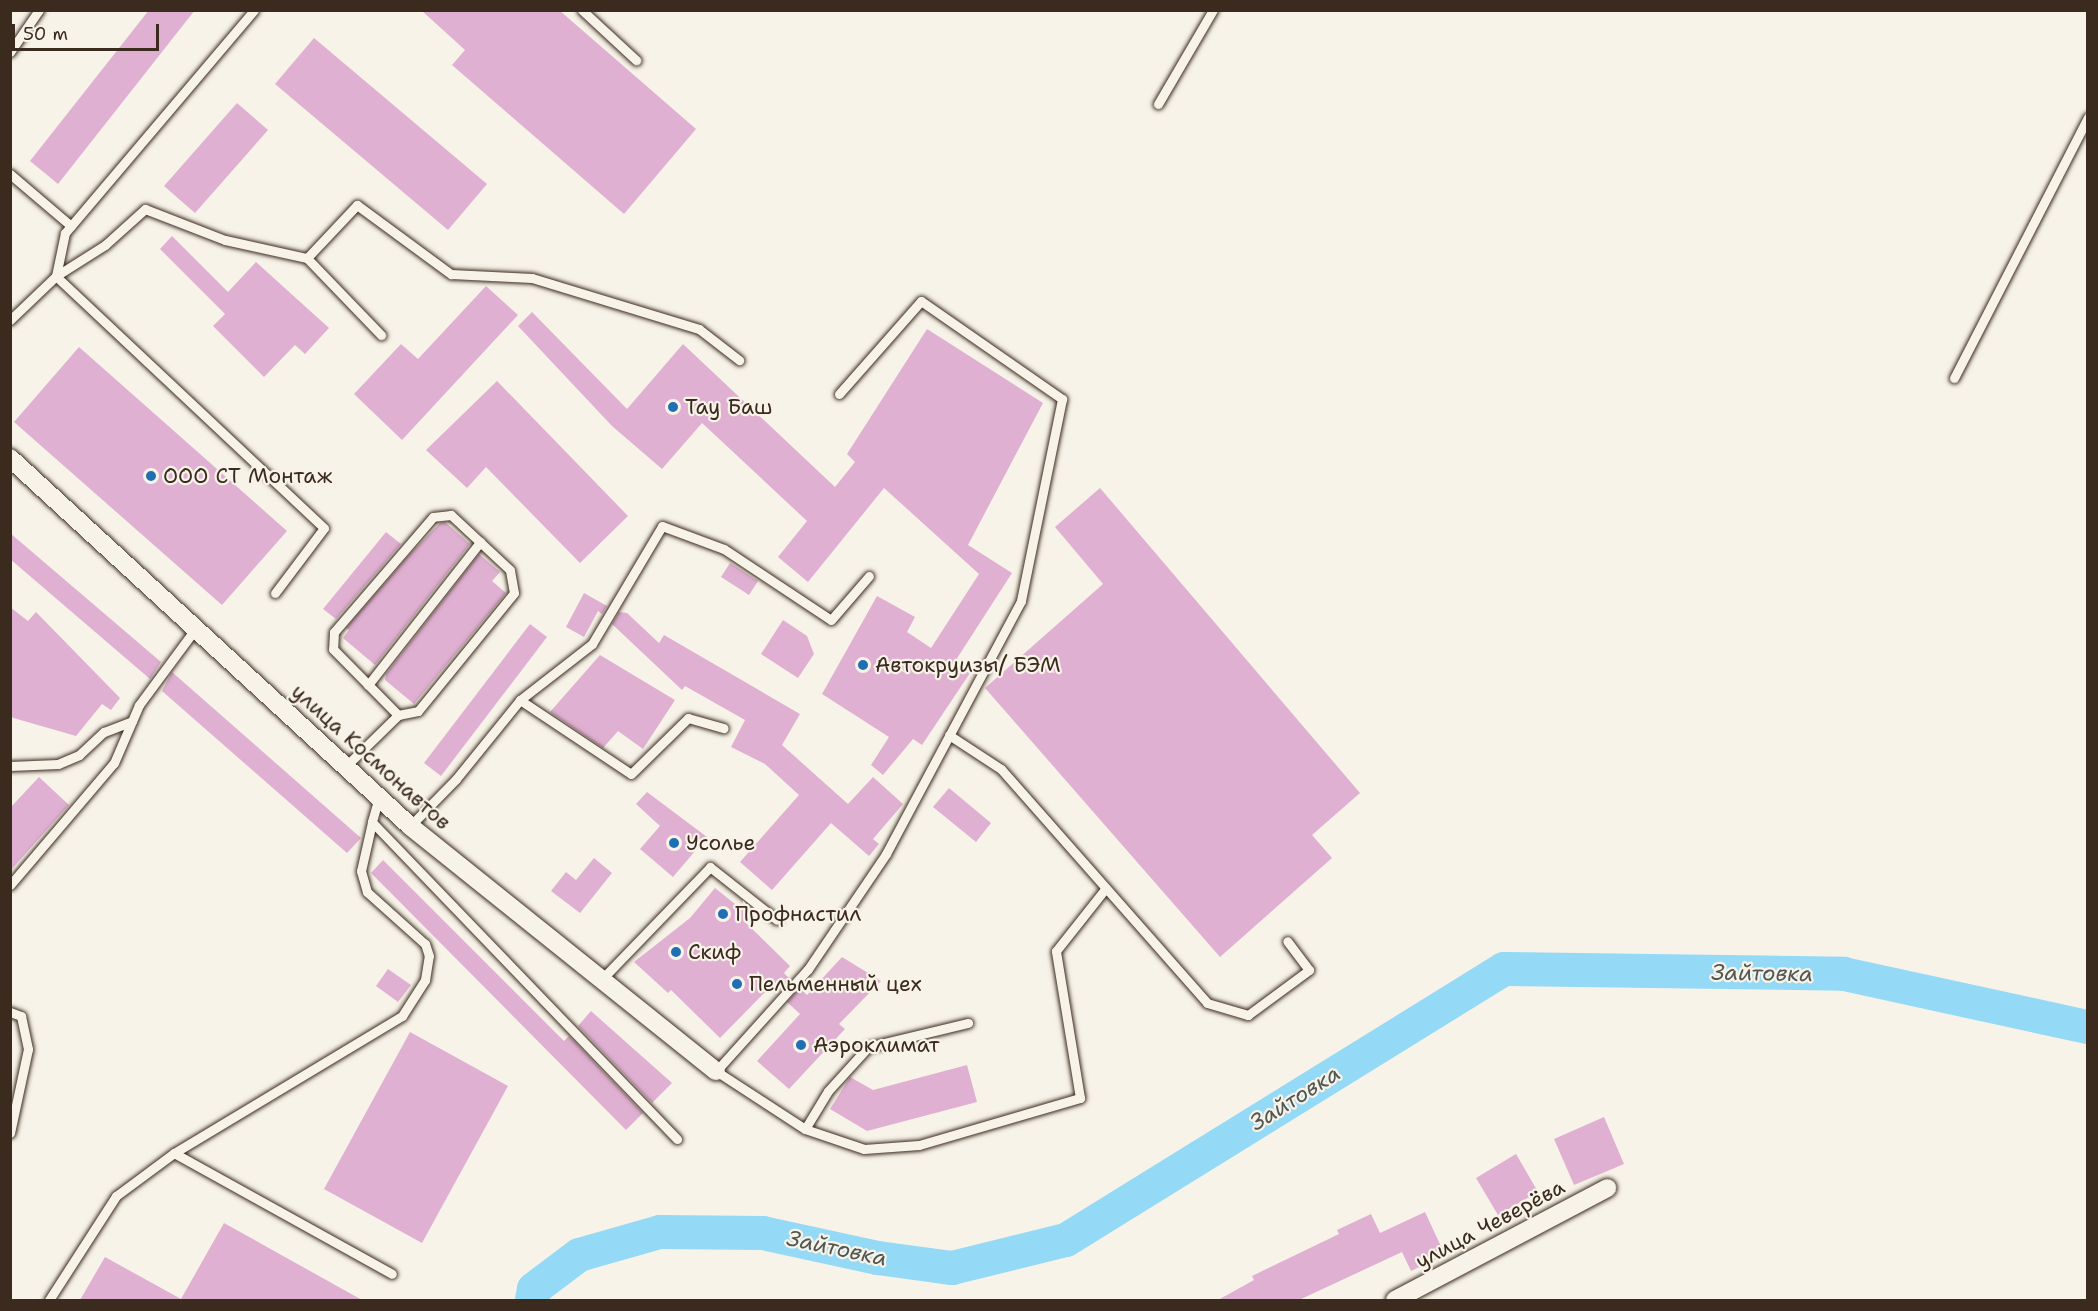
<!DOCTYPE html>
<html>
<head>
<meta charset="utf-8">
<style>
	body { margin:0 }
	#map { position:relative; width:2098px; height:1311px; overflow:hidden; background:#f7f3e8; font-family:"Shantell Sans",sans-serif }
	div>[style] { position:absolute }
	.river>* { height:34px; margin:-17px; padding:0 17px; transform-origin:17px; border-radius:17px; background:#94d9f6 }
	.building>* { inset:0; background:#e0b0d2 }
	.roads { filter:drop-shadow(0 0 2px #3b2a1e) drop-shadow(0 0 2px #3b2a1e) }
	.lane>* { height:9px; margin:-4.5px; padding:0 4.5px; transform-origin:4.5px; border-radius:4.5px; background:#f7f3e8 }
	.street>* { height:18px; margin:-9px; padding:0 9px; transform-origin:9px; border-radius:9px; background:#f7f3e8 }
	.dots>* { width:16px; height:16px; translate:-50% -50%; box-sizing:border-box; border:3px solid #f7f3e8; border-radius:50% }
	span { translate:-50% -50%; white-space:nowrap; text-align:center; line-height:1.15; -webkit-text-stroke:4.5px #f7f3e8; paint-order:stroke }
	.poi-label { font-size:21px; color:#3b2a1e }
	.left { translate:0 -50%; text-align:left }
	.street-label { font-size:21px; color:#3b2a1e }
	.water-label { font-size:22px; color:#515654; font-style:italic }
	.frame { position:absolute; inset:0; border:12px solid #3b2a1e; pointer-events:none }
	.scale { position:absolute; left:12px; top:24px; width:147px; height:27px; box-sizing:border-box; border:3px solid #3b2a1e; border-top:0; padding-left:8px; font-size:18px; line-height:21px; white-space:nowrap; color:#3b2a1e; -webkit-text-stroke:4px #f7f3e8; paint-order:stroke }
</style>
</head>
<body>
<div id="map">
	<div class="river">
		<i style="left:532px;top:1300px;width:11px;rotate:-80deg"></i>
		<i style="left:534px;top:1289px;width:56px;rotate:-37.1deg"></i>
		<i style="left:579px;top:1255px;width:84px;rotate:-15.9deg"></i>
		<i style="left:660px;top:1232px;width:103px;rotate:0.6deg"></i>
		<i style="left:763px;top:1233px;width:118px;rotate:12.3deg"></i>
		<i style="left:878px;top:1258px;width:75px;rotate:7.7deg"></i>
		<i style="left:952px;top:1268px;width:117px;rotate:-13.8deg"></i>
		<i style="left:1066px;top:1240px;width:515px;rotate:-31.75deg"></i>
		<i style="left:1504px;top:969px;width:340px;rotate:0.8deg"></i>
		<i style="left:1844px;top:974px;width:250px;rotate:12.3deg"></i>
	</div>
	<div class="building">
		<i style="clip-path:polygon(149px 10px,195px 10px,58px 184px,30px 161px)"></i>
		<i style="clip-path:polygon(421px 10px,559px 10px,696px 129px,624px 214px,452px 65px,465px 50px)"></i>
		<i style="clip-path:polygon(314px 38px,487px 184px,448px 230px,275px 84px)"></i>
		<i style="clip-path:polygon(237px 103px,268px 130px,195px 213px,164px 186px)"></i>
		<i style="clip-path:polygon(172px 236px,228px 292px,256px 262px,329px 328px,305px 354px,295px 345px,264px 377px,213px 326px,225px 314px,160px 249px)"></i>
		<i style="clip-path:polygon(486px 286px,518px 315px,402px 440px,354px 394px,401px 344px,418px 359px)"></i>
		<i style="clip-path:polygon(532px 312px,627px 409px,683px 344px,835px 487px,855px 462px,847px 454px,927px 329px,1043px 403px,968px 545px,1012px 573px,954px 663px,970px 673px,922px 745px,913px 739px,883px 775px,871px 765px,889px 737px,822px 694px,877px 596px,915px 617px,907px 632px,931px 648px,979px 574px,884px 488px,808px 582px,778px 557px,807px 521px,702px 423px,662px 469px,612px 426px,518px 326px)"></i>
		<i style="clip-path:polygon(79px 347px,287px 531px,222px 605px,14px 422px)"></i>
		<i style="clip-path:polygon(497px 381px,628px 516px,580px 563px,486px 467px,467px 488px,426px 450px)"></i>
		<i style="clip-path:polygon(1100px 488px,1360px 793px,1312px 835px,1332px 858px,1220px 957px,985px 688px,1103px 584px,1055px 527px)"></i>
		<i style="clip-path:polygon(445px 522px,470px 544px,375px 665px,343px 638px,349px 630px,346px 628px,411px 553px,440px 523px)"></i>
		<i style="clip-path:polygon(386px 532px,401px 544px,336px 619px,323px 609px)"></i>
		<i style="clip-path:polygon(10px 533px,161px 662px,150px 679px,10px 559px)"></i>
		<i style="clip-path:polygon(479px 554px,500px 572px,492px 581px,506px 593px,414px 704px,385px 680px,386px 674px)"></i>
		<i style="clip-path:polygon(730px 563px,758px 581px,749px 595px,721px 577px)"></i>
		<i style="clip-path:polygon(584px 593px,607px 606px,602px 614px,598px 611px,584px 637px,566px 627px)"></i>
		<i style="clip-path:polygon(10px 607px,28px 621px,36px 612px,120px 698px,111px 710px,102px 704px,76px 736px,10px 717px)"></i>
		<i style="clip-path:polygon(619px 612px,627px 613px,659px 643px,664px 635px,800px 714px,782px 745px,848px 804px,873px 777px,903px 804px,873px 839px,879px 844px,869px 856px,831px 823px,772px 890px,740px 862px,799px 795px,765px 764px,731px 747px,745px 720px,685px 686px,682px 690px,612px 624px)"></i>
		<i style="clip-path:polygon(783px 620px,807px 636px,814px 654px,798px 678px,761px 654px)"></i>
		<i style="clip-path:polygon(530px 624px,547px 637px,441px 776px,424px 763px)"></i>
		<i style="clip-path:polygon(600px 655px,675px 700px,643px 749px,618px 731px,603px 748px,550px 712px)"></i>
		<i style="clip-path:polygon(172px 672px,361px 838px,347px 853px,162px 691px)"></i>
		<i style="clip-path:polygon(39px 777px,69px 805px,10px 871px,10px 808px)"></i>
		<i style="clip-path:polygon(949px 788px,991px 823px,976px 842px,933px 807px)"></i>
		<i style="clip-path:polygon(647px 792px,707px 837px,673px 877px,640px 849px,660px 826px,636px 804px)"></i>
		<i style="clip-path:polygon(594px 858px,612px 873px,580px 913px,551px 891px,566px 872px,576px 880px)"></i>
		<i style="clip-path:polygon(383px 860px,564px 1041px,569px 1036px,643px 1113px,626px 1130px,371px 873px)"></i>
		<i style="clip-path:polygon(715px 888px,750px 916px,745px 922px,790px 966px,784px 973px,790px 979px,777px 993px,770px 987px,720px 1038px,671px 990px,668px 993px,634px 962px,690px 918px)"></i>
		<i style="clip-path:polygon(842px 957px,881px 981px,839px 1024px,845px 1029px,789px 1089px,757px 1061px,800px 1014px,787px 1002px,800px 988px,807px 995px)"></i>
		<i style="clip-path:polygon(388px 969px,411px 985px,398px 1002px,376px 986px)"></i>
		<i style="clip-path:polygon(591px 1011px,672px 1083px,652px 1103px,578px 1026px)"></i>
		<i style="clip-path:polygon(410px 1032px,508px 1086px,422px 1243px,324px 1189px)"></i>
		<i style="clip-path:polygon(967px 1065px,977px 1102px,867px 1131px,830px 1109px,850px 1077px,873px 1090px)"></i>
		<i style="clip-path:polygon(1604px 1117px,1624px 1164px,1574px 1185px,1554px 1139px)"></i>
		<i style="clip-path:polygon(1516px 1154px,1538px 1192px,1498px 1215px,1476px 1178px)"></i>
		<i style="clip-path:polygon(1425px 1212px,1445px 1255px,1411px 1271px,1402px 1252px,1299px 1300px,1218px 1300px,1254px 1280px,1252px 1276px,1339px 1234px,1337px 1230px,1371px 1214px,1380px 1233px)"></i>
		<i style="clip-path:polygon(224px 1223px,362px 1300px,80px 1300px,105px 1257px,181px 1299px)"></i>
	</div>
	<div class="roads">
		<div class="lane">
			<i style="left:582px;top:10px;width:74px;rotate:42.8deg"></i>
			<i style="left:10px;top:52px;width:51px;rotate:-55.4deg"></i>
			<i style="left:1158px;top:104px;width:109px;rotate:-59.7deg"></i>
			<i style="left:10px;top:174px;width:80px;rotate:40.4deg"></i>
			<i style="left:307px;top:258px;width:73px;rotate:-46.7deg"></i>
			<i style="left:357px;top:205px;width:117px;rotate:36.3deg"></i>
			<i style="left:451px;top:274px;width:81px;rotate:2.8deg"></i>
			<i style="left:532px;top:278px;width:175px;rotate:17deg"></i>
			<i style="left:699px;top:329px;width:51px;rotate:37.8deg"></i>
			<i style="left:10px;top:320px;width:64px;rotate:-43.7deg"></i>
			<i style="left:56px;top:276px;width:44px;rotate:-78.2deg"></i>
			<i style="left:65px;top:233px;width:292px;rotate:-49.7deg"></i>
			<i style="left:1954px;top:378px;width:293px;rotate:-62.8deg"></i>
			<i style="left:839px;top:394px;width:124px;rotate:-48.6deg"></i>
			<i style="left:921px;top:301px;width:172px;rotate:34.8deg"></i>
			<i style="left:1062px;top:399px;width:206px;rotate:101.5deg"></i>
			<i style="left:1021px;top:601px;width:287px;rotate:118.1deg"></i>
			<i style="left:886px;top:854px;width:139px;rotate:124.1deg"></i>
			<i style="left:808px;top:969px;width:137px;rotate:132deg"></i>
			<i style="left:716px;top:1071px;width:106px;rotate:33.1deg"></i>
			<i style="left:805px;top:1129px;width:62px;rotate:18.7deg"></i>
			<i style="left:864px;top:1149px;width:55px;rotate:-4.2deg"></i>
			<i style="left:919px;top:1145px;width:168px;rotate:-16.3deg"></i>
			<i style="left:1080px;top:1098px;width:149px;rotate:-99.3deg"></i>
			<i style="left:1056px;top:951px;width:80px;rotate:-51.6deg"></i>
			<i style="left:275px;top:593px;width:81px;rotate:-53deg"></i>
			<i style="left:324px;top:528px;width:368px;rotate:-136.8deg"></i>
			<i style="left:56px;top:276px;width:58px;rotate:-32.3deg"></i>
			<i style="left:105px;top:245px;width:54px;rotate:-42deg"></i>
			<i style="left:145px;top:209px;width:86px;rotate:21.2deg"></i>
			<i style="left:225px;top:240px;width:84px;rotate:12.4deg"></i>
			<i style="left:307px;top:258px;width:107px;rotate:46.1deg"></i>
			<i style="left:368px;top:685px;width:182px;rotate:-51.9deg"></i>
			<i style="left:520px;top:700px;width:91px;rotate:-37.9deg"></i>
			<i style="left:592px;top:644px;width:137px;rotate:-59.3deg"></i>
			<i style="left:662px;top:526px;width:66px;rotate:20.4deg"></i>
			<i style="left:724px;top:549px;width:128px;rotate:33.6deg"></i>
			<i style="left:831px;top:620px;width:58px;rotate:-49.2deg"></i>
			<i style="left:949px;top:735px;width:62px;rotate:33.2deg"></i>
			<i style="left:1001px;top:769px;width:312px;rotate:48.6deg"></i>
			<i style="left:1207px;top:1003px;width:43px;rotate:16.3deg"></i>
			<i style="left:1248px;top:1015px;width:76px;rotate:-36.4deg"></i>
			<i style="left:1309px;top:970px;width:36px;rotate:-127deg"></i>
			<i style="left:10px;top:766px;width:48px;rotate:-2.4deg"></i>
			<i style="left:58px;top:764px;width:23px;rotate:-23deg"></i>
			<i style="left:79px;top:755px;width:34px;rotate:-43deg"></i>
			<i style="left:104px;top:732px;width:30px;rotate:-21deg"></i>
			<i style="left:346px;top:766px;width:73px;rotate:-44.4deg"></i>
			<i style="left:398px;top:715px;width:20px;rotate:-11deg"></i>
			<i style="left:418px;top:711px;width:152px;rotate:-50.9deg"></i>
			<i style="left:514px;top:593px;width:23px;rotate:-100deg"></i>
			<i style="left:510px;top:570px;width:81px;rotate:-137deg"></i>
			<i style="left:451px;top:515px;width:18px;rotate:174deg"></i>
			<i style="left:433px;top:517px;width:152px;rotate:130.7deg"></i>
			<i style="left:334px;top:632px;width:17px;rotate:93deg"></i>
			<i style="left:333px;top:649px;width:93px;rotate:45.4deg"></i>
			<i style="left:379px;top:797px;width:26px;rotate:106deg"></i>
			<i style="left:372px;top:822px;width:440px;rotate:46.1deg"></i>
			<i style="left:410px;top:826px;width:66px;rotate:-45.6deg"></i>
			<i style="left:456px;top:779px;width:102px;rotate:-51deg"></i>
			<i style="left:520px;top:700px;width:133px;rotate:33.7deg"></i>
			<i style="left:631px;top:774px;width:80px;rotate:-44.5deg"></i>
			<i style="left:688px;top:718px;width:37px;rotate:16deg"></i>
			<i style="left:10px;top:885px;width:160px;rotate:-49.6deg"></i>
			<i style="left:114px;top:763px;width:63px;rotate:-66.7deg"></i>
			<i style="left:139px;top:705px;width:96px;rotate:-53.5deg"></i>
			<i style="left:601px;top:980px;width:157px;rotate:-46deg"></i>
			<i style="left:710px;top:867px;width:85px;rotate:38.3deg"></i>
			<i style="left:10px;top:1012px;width:12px;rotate:20deg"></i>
			<i style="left:21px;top:1016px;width:34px;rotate:78deg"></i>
			<i style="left:28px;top:1049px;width:86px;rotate:102.1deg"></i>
			<i style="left:805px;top:1129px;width:44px;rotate:-58.8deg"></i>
			<i style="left:828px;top:1091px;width:59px;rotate:-47.7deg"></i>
			<i style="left:868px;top:1047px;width:103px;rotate:-13.5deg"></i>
			<i style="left:174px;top:1153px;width:266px;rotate:-31deg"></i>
			<i style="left:402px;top:1016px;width:43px;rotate:-57.4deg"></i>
			<i style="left:425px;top:980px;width:24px;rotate:-81deg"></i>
			<i style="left:429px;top:956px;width:13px;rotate:-108deg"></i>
			<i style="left:425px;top:944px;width:78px;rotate:-138.1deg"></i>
			<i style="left:367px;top:892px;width:22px;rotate:-106deg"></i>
			<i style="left:361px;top:871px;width:50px;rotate:-77.3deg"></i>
			<i style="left:49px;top:1300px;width:124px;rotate:-57.2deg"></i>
			<i style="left:116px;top:1196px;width:72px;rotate:-36.6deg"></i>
			<i style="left:174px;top:1153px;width:249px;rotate:29deg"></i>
		</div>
		<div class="street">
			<i style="left:10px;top:458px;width:544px;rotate:42.61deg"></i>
			<i style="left:410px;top:826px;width:392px;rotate:38.7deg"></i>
			<i style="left:1395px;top:1300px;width:240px;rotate:-27.8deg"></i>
		</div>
	</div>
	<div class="dots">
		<i style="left:673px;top:407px;background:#1f6fb2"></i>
		<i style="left:151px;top:476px;background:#1f6fb2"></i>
		<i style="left:863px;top:665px;background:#1f6fb2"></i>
		<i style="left:674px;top:843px;background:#1f6fb2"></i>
		<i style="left:723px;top:914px;background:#1f6fb2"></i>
		<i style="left:676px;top:952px;background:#1f6fb2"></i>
		<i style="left:737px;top:984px;background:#1f6fb2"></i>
		<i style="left:801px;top:1045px;background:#1f6fb2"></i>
	</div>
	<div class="poi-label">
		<span class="left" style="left:685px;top:407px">Тау Баш</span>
		<span class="left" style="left:163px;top:476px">ООО СТ Монтаж</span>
		<span class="left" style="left:875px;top:665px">Автокруизы/ БЭМ</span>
		<span class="left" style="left:686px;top:843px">Усолье</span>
		<span class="left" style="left:735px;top:914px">Профнастил</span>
		<span class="left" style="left:688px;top:952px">Скиф</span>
		<span class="left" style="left:749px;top:984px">Пельменный цех</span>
		<span class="left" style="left:813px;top:1045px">Аэроклимат</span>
	</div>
	<div class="street-label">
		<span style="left:371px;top:757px;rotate:42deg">улица Космонавтов</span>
		<span style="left:1490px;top:1224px;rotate:-28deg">улица Чеверёва</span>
	</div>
	<div class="water-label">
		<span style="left:1762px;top:973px;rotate:1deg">Зайтовка</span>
		<span style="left:1295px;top:1098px;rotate:-32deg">Зайтовка</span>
		<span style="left:837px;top:1248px;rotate:12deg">Зайтовка</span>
	</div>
	<div class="frame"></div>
	<div class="scale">50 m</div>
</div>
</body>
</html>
